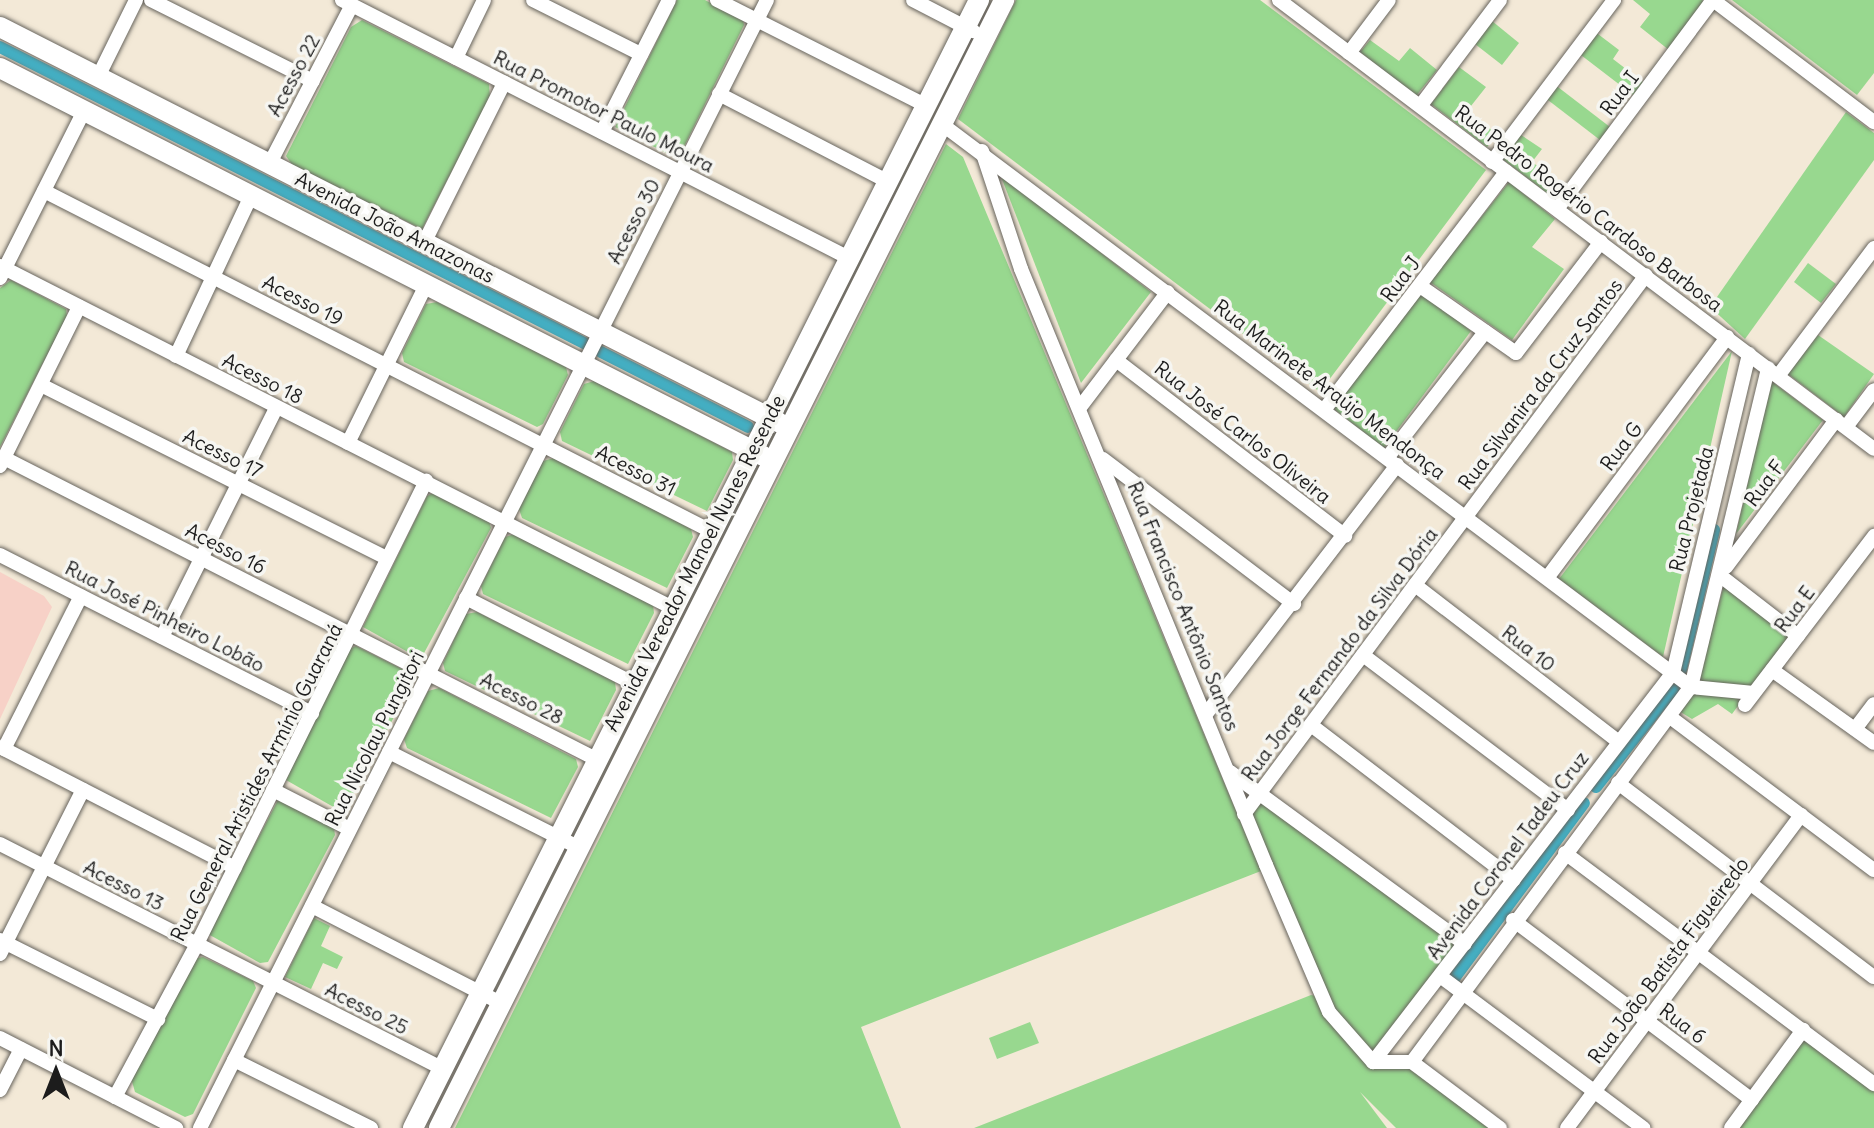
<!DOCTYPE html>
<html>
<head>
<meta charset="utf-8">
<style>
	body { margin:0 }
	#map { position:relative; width:1874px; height:1128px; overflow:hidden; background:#f3e9d7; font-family:Delius,sans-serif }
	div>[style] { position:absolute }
	.built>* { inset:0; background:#f7d1c7 }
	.green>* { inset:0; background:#98d88f }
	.canal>* { height:12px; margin:-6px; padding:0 6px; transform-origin:6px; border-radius:6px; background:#44afc3 }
	.roads { filter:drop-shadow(0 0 2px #67645d) drop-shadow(0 0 2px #67645d) }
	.street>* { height:14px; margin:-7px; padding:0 7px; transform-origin:7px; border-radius:7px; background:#fff }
	.secondary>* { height:20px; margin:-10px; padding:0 10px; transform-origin:10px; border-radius:10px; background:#fff }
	span { translate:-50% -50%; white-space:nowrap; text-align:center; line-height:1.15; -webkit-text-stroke:7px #f6f6f2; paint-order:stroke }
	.street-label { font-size:20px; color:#1c1c1c }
	.north { position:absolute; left:16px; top:1032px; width:80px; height:80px; -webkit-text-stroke:6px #f6f6f2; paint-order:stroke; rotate:0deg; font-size:22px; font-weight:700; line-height:32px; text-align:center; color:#1c1c1c }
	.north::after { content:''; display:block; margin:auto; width:28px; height:36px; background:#1c1c1c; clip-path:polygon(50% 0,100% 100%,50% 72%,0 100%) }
</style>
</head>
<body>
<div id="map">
	<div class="built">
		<i style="clip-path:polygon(0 572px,44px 596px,52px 607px,0 719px)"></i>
	</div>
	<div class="green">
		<i style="clip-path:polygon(677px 0,705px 0,743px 20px,744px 25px,678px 159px,615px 127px)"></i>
		<i style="clip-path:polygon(1016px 0,1260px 0,1486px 170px,1320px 392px,958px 119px)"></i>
		<i style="clip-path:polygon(1633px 0,1702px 0,1705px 2px,1669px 50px,1640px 27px,1650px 14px)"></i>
		<i style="clip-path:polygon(1732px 0,1874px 0,1874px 73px,1857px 95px)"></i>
		<i style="clip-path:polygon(362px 20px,489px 84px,490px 97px,422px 229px,293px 166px,286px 156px,351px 27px)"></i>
		<i style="clip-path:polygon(1492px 21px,1519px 43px,1502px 65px,1475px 44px)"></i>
		<i style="clip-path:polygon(1594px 31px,1619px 50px,1613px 59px,1643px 82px,1633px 95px,1577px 52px)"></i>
		<i style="clip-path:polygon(1370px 40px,1399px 61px,1410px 48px,1437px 70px,1416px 96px,1360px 52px)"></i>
		<i style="clip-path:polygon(1459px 67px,1486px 87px,1467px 111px,1497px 134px,1487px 147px,1431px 104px)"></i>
		<i style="clip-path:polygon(1554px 84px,1610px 127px,1600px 140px,1544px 97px)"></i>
		<i style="clip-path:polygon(1846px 112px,1874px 133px,1874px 160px,1745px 339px,1710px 307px)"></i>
		<i style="clip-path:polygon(1518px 133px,1542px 149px,1532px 162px,1566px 187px,1556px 200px,1500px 157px)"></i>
		<i style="clip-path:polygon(946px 144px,963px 157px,1261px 871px,861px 1027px,901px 1128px,455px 1128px)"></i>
		<i style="clip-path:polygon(1000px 174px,1151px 292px,1081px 383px)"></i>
		<i style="clip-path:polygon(1509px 182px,1555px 219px,1532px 247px,1564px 269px,1512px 340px,1430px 282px)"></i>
		<i style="clip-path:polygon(1808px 263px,1836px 284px,1821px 303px,1794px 282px)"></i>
		<i style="clip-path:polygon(11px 280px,66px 309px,67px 316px,0 447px,0 288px)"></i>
		<i style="clip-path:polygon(1422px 293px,1471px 331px,1384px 448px,1330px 406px)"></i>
		<i style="clip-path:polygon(437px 302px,566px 367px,568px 375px,543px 424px,537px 427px,404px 362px,402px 353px,426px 304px)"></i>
		<i style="clip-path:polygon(1818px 335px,1874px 374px,1844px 417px,1788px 374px)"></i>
		<i style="clip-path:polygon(1732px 351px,1663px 657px,1559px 579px)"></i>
		<i style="clip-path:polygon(594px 381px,732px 452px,733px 460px,707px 511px,562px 441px,560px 432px,584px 384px)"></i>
		<i style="clip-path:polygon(1771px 381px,1823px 420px,1736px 534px)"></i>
		<i style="clip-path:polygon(554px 458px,691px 529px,693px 537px,667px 588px,522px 518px,519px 509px,543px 461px)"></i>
		<i style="clip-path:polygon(433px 493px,489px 521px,491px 528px,423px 655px,415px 656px,363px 627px,427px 496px)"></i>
		<i style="clip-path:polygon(515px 534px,653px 605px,654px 613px,628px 664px,483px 594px,481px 586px,505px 537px)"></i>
		<i style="clip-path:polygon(1724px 585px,1791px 634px,1732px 714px,1718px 704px,1692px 719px,1679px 711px,1695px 689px)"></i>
		<i style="clip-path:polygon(477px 612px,615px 682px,616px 690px,590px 741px,445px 671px,443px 663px,466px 614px)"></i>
		<i style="clip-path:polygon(356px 646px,412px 674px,413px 681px,346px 808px,337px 809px,286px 780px,349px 649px)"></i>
		<i style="clip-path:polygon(439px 688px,576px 759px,578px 767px,551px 818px,407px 748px,404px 739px,428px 691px)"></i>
		<i style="clip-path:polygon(1260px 793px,1456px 945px,1373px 1061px,1401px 1063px,1500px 1128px,1396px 1128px,1360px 1092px,1387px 1128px,974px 1128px,1311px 995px,1322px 997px,1244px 814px)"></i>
		<i style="clip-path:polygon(278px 800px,334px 828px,335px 835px,268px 962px,260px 963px,208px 934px)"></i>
		<i style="clip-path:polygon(314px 918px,330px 926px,321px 946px,343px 957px,337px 969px,323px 963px,311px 989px,285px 977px)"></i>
		<i style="clip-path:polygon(203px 957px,253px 981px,256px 988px,193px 1114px,185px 1117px,135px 1092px,131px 1078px,197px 958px)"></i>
		<i style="clip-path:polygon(1030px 1022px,1039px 1043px,997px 1059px,989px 1038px)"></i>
		<i style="clip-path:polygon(1804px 1038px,1874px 1090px,1874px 1128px,1737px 1128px)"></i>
	</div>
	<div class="canal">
		<i style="left:0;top:47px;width:655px;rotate:26.88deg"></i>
		<i style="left:601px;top:352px;width:165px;rotate:27deg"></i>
		<i style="left:1681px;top:670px;width:144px;rotate:-76.7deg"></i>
		<i style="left:1596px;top:787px;width:126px;rotate:-51.8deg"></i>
		<i style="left:1453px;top:980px;width:220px;rotate:-53.5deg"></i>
	</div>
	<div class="roads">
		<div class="street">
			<i style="left:151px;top:0;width:181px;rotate:26.6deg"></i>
			<i style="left:342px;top:0;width:567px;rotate:26.97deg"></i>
			<i style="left:533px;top:0;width:121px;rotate:26.6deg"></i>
			<i style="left:717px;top:0;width:233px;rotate:26.8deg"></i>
			<i style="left:913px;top:0;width:68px;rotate:27.3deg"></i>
			<i style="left:1279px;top:0;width:745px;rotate:37.04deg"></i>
			<i style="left:1713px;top:0;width:202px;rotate:37.2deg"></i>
			<i style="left:1349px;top:53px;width:66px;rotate:-53deg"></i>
			<i style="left:456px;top:58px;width:64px;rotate:-64.2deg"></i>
			<i style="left:98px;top:77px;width:86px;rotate:-63.7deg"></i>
			<i style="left:719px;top:94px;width:189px;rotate:27.4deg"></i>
			<i style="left:1421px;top:105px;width:131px;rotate:-53deg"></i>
			<i style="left:943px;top:125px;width:936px;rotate:36.92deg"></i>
			<i style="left:602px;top:132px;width:148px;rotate:-63.1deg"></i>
			<i style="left:982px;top:151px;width:124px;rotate:71.7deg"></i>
			<i style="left:1021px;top:269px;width:644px;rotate:67.65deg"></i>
			<i style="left:1266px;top:865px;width:160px;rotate:66.8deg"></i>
			<i style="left:1329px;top:1012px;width:67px;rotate:48.7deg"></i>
			<i style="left:1492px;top:162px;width:203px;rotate:-53deg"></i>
			<i style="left:270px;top:163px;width:178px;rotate:-62.6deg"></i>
			<i style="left:44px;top:191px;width:749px;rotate:27.01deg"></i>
			<i style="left:1557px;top:209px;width:261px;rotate:-53.3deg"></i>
			<i style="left:425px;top:241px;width:177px;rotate:-63.4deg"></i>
			<i style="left:0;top:266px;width:753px;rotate:26.94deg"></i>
			<i style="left:0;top:278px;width:187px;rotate:-63.3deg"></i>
			<i style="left:1420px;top:286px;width:117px;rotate:34.9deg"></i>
			<i style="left:1516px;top:353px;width:140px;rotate:-52.6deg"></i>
			<i style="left:176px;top:356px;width:177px;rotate:-64.9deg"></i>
			<i style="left:1116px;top:360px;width:289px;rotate:37.5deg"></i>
			<i style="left:1778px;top:376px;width:160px;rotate:-53.1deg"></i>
			<i style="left:41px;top:385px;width:387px;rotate:26.6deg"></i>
			<i style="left:1081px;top:406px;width:143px;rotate:-52.7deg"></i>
			<i style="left:1324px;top:410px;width:300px;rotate:-52.6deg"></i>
			<i style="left:1846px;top:427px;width:46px;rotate:-52.9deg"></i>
			<i style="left:348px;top:443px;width:176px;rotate:-63.7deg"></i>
			<i style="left:4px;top:458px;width:664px;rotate:26.95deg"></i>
			<i style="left:1387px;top:458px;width:160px;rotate:-52.1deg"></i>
			<i style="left:1103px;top:459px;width:240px;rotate:37.2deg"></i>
			<i style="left:0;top:466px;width:178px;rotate:-63.6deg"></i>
			<i style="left:0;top:555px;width:350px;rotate:26.9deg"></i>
			<i style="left:1726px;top:567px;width:184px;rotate:-53.2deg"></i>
			<i style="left:1722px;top:577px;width:96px;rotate:37.8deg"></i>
			<i style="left:1547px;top:578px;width:301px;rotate:-53.2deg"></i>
			<i style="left:1415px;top:585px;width:257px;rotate:37.6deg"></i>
			<i style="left:466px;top:598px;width:187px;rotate:27deg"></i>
			<i style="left:162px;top:637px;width:256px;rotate:-63.5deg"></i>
			<i style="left:1363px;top:655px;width:257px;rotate:37.1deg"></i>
			<i style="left:1772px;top:670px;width:125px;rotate:35.6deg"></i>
			<i style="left:1691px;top:687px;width:63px;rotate:5.4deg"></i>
			<i style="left:1745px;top:705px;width:213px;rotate:-52.6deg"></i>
			<i style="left:1206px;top:714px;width:314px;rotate:-52.5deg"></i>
			<i style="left:1670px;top:717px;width:255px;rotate:36.9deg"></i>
			<i style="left:1311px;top:725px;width:255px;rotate:37.4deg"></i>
			<i style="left:1855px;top:729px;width:31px;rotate:-53deg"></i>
			<i style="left:0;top:747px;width:264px;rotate:27.2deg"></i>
			<i style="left:4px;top:749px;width:171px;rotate:-63.3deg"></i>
			<i style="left:389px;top:752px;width:214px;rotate:26.7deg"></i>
			<i style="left:1230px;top:772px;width:291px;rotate:36.2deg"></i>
			<i style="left:1618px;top:783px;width:321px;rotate:37.2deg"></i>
			<i style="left:273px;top:790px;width:86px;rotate:26.9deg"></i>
			<i style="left:1244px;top:814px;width:672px;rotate:-53.28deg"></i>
			<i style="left:0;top:844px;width:496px;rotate:26.9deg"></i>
			<i style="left:1565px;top:853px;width:386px;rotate:36.8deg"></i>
			<i style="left:312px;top:906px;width:212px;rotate:27.2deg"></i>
			<i style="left:1513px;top:920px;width:299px;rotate:37deg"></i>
			<i style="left:0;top:940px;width:177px;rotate:26.6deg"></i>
			<i style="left:0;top:954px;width:184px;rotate:-63.2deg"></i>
			<i style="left:1440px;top:976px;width:254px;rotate:36.8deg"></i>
			<i style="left:0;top:1038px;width:198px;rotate:27.1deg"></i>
			<i style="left:234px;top:1060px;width:153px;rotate:26.4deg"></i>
			<i style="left:1373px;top:1062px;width:491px;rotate:-52.4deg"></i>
			<i style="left:1673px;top:673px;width:328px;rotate:-76.6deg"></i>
			<i style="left:1373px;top:1062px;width:39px"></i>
			<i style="left:1412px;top:1062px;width:467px;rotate:-53.4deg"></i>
			<i style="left:1691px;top:687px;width:328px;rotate:-76.4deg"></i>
			<i style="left:1412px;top:1062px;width:110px;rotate:36.9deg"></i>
			<i style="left:0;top:1090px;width:46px;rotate:-62.9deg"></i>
			<i style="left:115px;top:1097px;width:174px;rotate:-61.8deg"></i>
			<i style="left:197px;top:944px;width:517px;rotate:-63.68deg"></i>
			<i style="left:200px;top:1128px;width:1262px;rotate:-63.31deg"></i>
			<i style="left:1567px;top:1128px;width:391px;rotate:-53.2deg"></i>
			<i style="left:1731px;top:1128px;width:122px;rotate:-53.7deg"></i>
		</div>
		<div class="secondary">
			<i style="left:0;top:27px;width:873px;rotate:26.92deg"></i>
			<i style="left:0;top:68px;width:856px;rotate:26.95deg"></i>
			<i style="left:413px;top:1128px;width:1262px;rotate:-63.35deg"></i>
			<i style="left:439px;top:1128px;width:1262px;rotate:-63.39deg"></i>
		</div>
	</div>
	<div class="street-label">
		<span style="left:293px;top:75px;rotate:-62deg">Acesso 22</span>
		<span style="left:1619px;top:93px;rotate:-53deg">Rua I</span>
		<span style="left:604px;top:111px;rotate:27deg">Rua Promotor Paulo Moura</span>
		<span style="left:1589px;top:208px;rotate:37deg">Rua Pedro Rogério Cardoso Barbosa</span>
		<span style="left:633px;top:221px;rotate:-63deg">Acesso 30</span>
		<span style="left:395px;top:227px;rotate:27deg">Avenida João Amazonas</span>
		<span style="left:1400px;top:279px;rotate:-53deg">Rua J</span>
		<span style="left:303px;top:300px;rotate:27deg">Acesso 19</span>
		<span style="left:263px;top:378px;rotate:27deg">Acesso 18</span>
		<span style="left:1540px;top:384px;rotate:-53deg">Rua Silvanira da Cruz Santos</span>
		<span style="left:1330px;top:389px;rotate:37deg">Rua Marinete Araújo Mendonça</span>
		<span style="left:1243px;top:432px;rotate:38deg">Rua José Carlos Oliveira</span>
		<span style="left:1621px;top:446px;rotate:-53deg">Rua G</span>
		<span style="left:223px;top:453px;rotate:26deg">Acesso 17</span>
		<span style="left:636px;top:470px;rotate:27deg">Acesso 31</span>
		<span style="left:1764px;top:483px;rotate:-53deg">Rua F</span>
		<span style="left:1691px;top:509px;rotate:-76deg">Rua Projetada</span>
		<span style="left:226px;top:548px;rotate:27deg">Acesso 16</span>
		<span style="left:694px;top:563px;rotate:-63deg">Avenida Vereador Manoel Nunes Resende</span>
		<span style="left:1184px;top:606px;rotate:68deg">Rua Francisco Antônio Santos</span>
		<span style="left:1794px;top:609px;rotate:-53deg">Rua E</span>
		<span style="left:165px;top:616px;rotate:27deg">Rua José Pinheiro Lobão</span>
		<span style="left:1529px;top:648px;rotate:38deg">Rua 10</span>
		<span style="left:1339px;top:654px;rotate:-53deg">Rua Jorge Fernando da Silva Dória</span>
		<span style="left:522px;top:698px;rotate:27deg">Acesso 28</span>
		<span style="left:374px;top:738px;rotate:-63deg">Rua Nicolau Pungitori</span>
		<span style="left:256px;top:782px;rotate:-63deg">Rua General Aristides Armínio Guaraná</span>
		<span style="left:1507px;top:855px;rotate:-53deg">Avenida Coronel Tadeu Cruz</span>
		<span style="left:124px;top:885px;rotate:27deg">Acesso 13</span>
		<span style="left:1668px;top:960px;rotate:-53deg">Rua João Batista Figueiredo</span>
		<span style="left:367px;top:1008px;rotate:27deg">Acesso 25</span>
		<span style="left:1683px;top:1023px;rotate:37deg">Rua 6</span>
	</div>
	<div class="north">N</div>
</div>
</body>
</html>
